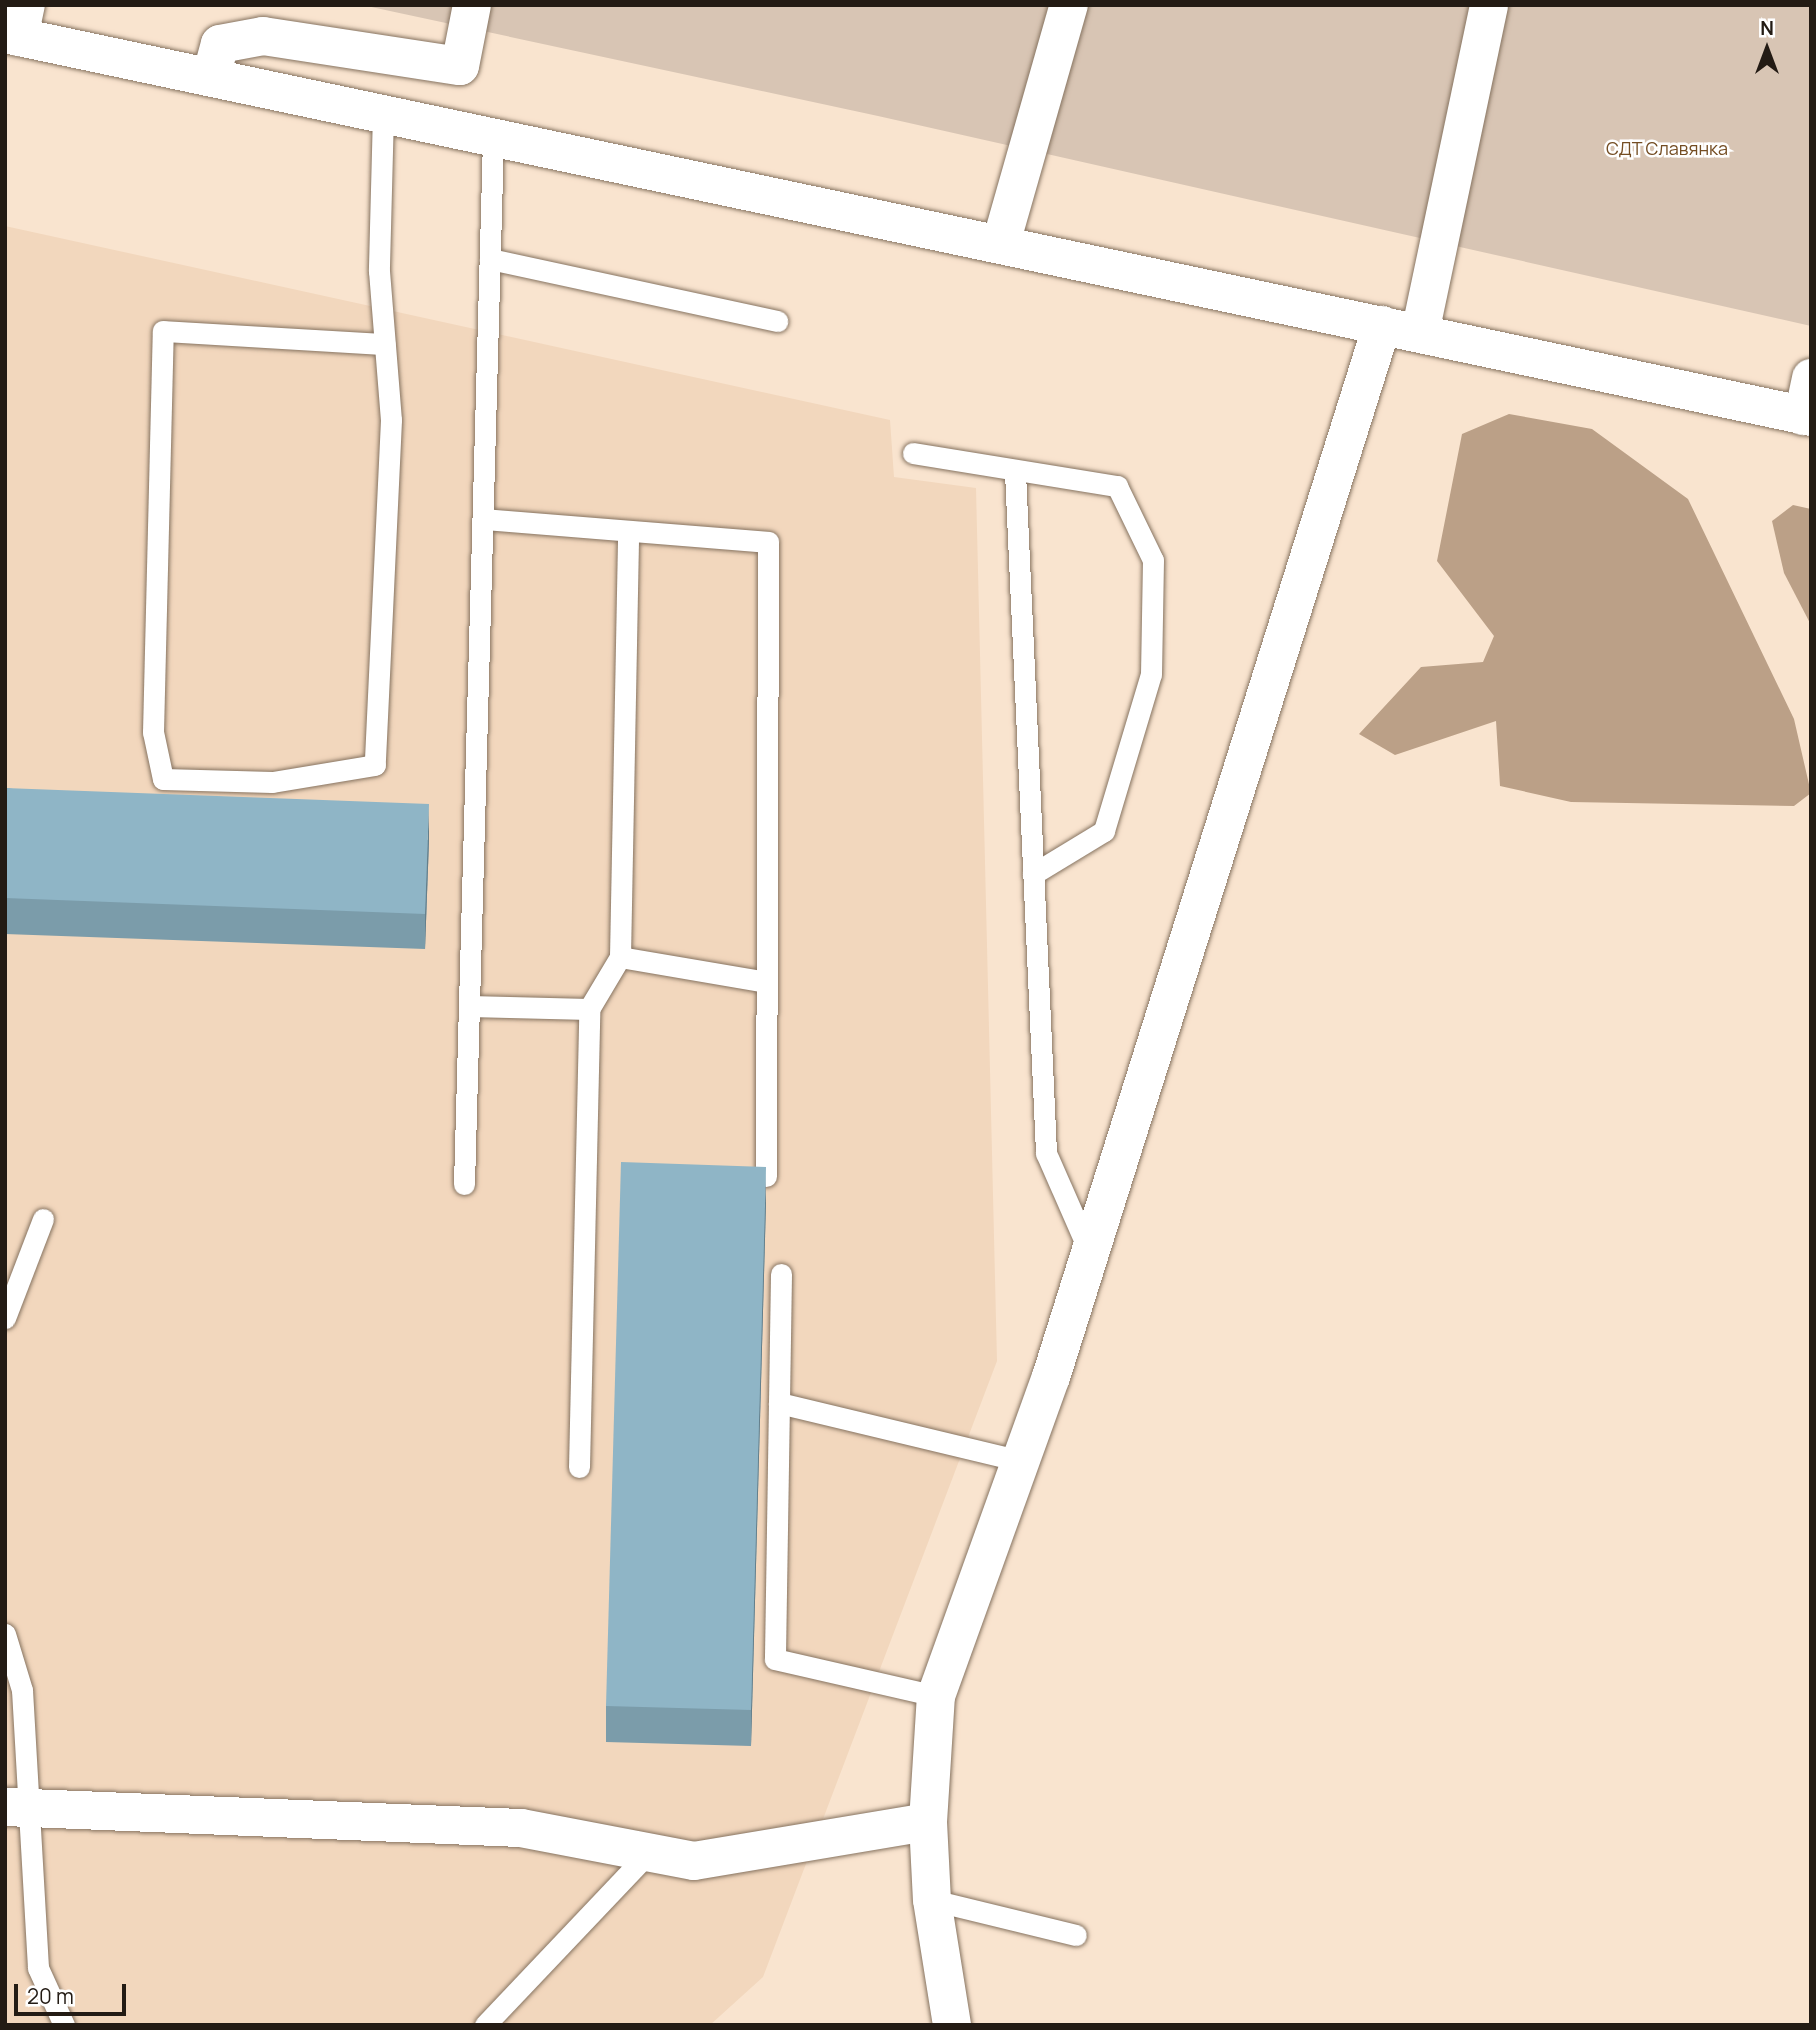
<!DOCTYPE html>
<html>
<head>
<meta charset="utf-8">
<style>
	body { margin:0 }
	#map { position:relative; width:1816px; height:2030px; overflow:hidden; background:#f9e4cf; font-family:Manrope,sans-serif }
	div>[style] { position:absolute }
	.built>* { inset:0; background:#f2d7bd }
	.green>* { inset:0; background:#d8c5b4 }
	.forest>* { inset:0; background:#bba087 }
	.roads { filter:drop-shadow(0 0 2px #867360) drop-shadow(0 0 2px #867360) }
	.lane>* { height:21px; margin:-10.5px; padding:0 10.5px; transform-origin:10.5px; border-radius:10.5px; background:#fff }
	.street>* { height:38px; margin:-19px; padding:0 19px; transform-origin:19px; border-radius:19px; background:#fff }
	.secondary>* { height:38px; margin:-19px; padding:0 19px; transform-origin:19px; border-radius:19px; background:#fff }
	.wall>* { inset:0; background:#7b9caa }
	.shaded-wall>* { inset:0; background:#647f8b }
	.building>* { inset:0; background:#8fb5c6 }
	span { translate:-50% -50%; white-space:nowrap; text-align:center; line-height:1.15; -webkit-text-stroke:5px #fff; paint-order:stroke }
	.park-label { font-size:18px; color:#744d23 }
	.frame { position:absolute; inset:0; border:7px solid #231b14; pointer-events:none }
	.north { position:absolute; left:1732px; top:14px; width:70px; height:70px; -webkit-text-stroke:5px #fff; paint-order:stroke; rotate:0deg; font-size:19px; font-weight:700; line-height:28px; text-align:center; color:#231b14 }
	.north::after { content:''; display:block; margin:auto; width:24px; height:32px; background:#231b14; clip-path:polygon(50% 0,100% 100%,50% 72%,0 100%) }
	.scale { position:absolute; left:14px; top:1984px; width:112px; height:32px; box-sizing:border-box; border:4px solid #231b14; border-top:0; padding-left:9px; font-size:21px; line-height:24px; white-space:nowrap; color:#231b14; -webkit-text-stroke:5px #fff; paint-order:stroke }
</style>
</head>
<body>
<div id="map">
	<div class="built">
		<i style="clip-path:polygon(5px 226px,890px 420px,894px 477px,976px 488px,997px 1361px,763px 1977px,710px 2025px,5px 2025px)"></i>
	</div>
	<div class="green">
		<i style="clip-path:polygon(362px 5px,1811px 5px,1811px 326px,878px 116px)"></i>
	</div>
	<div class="forest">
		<i style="clip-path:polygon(1509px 414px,1592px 429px,1688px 499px,1794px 719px,1811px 793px,1794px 806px,1571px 802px,1500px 786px,1496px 721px,1395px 755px,1359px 734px,1421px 667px,1483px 662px,1494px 636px,1437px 561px,1462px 434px)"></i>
		<i style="clip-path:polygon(1793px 505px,1811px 509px,1811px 625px,1784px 573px,1772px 521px)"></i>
	</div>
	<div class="roads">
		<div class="lane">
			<i style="left:383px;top:113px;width:158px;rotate:91.5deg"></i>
			<i style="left:379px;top:271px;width:149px;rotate:85.4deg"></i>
			<i style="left:391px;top:420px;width:345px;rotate:92.7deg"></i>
			<i style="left:375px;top:765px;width:104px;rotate:170.6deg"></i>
			<i style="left:272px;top:782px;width:109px;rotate:-178.4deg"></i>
			<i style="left:163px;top:779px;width:48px;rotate:-102deg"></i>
			<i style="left:153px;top:732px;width:401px;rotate:-88.6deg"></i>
			<i style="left:163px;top:331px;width:222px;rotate:3.4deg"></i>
			<i style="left:490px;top:259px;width:294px;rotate:12.2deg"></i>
			<i style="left:913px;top:453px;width:207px;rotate:9.2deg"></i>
			<i style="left:1117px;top:486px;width:82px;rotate:64.1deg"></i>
			<i style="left:1153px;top:560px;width:114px;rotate:91deg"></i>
			<i style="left:1151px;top:674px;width:164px;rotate:106.7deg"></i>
			<i style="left:1104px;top:831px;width:83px;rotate:148.8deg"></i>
			<i style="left:1015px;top:472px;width:682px;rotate:87.39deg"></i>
			<i style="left:1046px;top:1153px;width:107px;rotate:66.3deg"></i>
			<i style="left:483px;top:519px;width:286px;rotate:4.6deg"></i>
			<i style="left:768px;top:542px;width:634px;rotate:90.18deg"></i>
			<i style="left:620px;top:957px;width:148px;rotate:9.7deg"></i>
			<i style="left:469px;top:1006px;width:120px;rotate:1.4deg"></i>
			<i style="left:589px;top:1009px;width:61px;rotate:-59.2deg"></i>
			<i style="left:620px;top:957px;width:426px;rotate:-88.9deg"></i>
			<i style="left:464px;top:1184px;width:1048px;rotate:-88.41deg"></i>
			<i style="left:781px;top:1274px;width:385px;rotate:90.9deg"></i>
			<i style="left:775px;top:1659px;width:165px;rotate:12.9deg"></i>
			<i style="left:5px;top:1318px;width:106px;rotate:-69deg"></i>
			<i style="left:779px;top:1403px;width:249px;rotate:13.5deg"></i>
			<i style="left:579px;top:1467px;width:458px;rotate:-88.7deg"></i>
			<i style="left:5px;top:1634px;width:59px;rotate:73.1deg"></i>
			<i style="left:22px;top:1690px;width:278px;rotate:86.7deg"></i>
			<i style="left:38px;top:1968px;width:63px;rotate:65.5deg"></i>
			<i style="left:932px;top:1900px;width:148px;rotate:13.7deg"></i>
			<i style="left:485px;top:2025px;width:238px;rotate:-46.5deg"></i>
		</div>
		<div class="street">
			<i style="left:19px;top:37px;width:33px;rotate:-78deg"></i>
			<i style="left:211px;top:77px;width:34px;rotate:-75deg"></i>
			<i style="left:220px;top:44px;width:44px;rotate:-10.5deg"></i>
			<i style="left:263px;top:36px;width:199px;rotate:8.7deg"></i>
			<i style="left:460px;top:66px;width:62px;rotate:-78.9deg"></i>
			<i style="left:1001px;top:243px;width:248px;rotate:-74.1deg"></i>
			<i style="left:1420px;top:333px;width:335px;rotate:-78.1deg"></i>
			<i style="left:1803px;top:416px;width:39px;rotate:-78deg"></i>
			<i style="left:5px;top:1807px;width:516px;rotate:2.33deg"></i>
			<i style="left:521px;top:1828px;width:176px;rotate:10.8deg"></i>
			<i style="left:694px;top:1861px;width:237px;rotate:-9.5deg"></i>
			<i style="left:928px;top:1822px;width:126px;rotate:-86.4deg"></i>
			<i style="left:936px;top:1696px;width:339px;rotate:-70.2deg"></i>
			<i style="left:1051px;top:1377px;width:1103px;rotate:-72.53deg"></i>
			<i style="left:928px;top:1822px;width:78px;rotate:87.1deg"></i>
			<i style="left:932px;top:1900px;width:127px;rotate:80.9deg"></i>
		</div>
		<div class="secondary">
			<i style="left:5px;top:34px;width:1846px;rotate:11.97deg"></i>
		</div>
	</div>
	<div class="wall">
		<i style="clip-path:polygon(5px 788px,429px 840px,425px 949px,5px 934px)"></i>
		<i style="clip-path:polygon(766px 1202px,751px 1746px,606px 1742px,606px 1706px)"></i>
	</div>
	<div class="shaded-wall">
		<i style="clip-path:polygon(429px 804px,429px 840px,425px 949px,425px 914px)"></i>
		<i style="clip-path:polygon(766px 1167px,766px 1202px,751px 1746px,751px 1710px)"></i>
	</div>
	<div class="building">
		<i style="clip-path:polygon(5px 788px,429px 804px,425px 914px,5px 898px)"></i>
		<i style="clip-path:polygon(621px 1162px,766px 1167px,751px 1710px,606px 1706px)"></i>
	</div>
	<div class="park-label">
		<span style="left:1667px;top:148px">СДТ Славянка</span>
	</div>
	<div class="frame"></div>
	<div class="north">N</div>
	<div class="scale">20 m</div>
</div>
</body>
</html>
